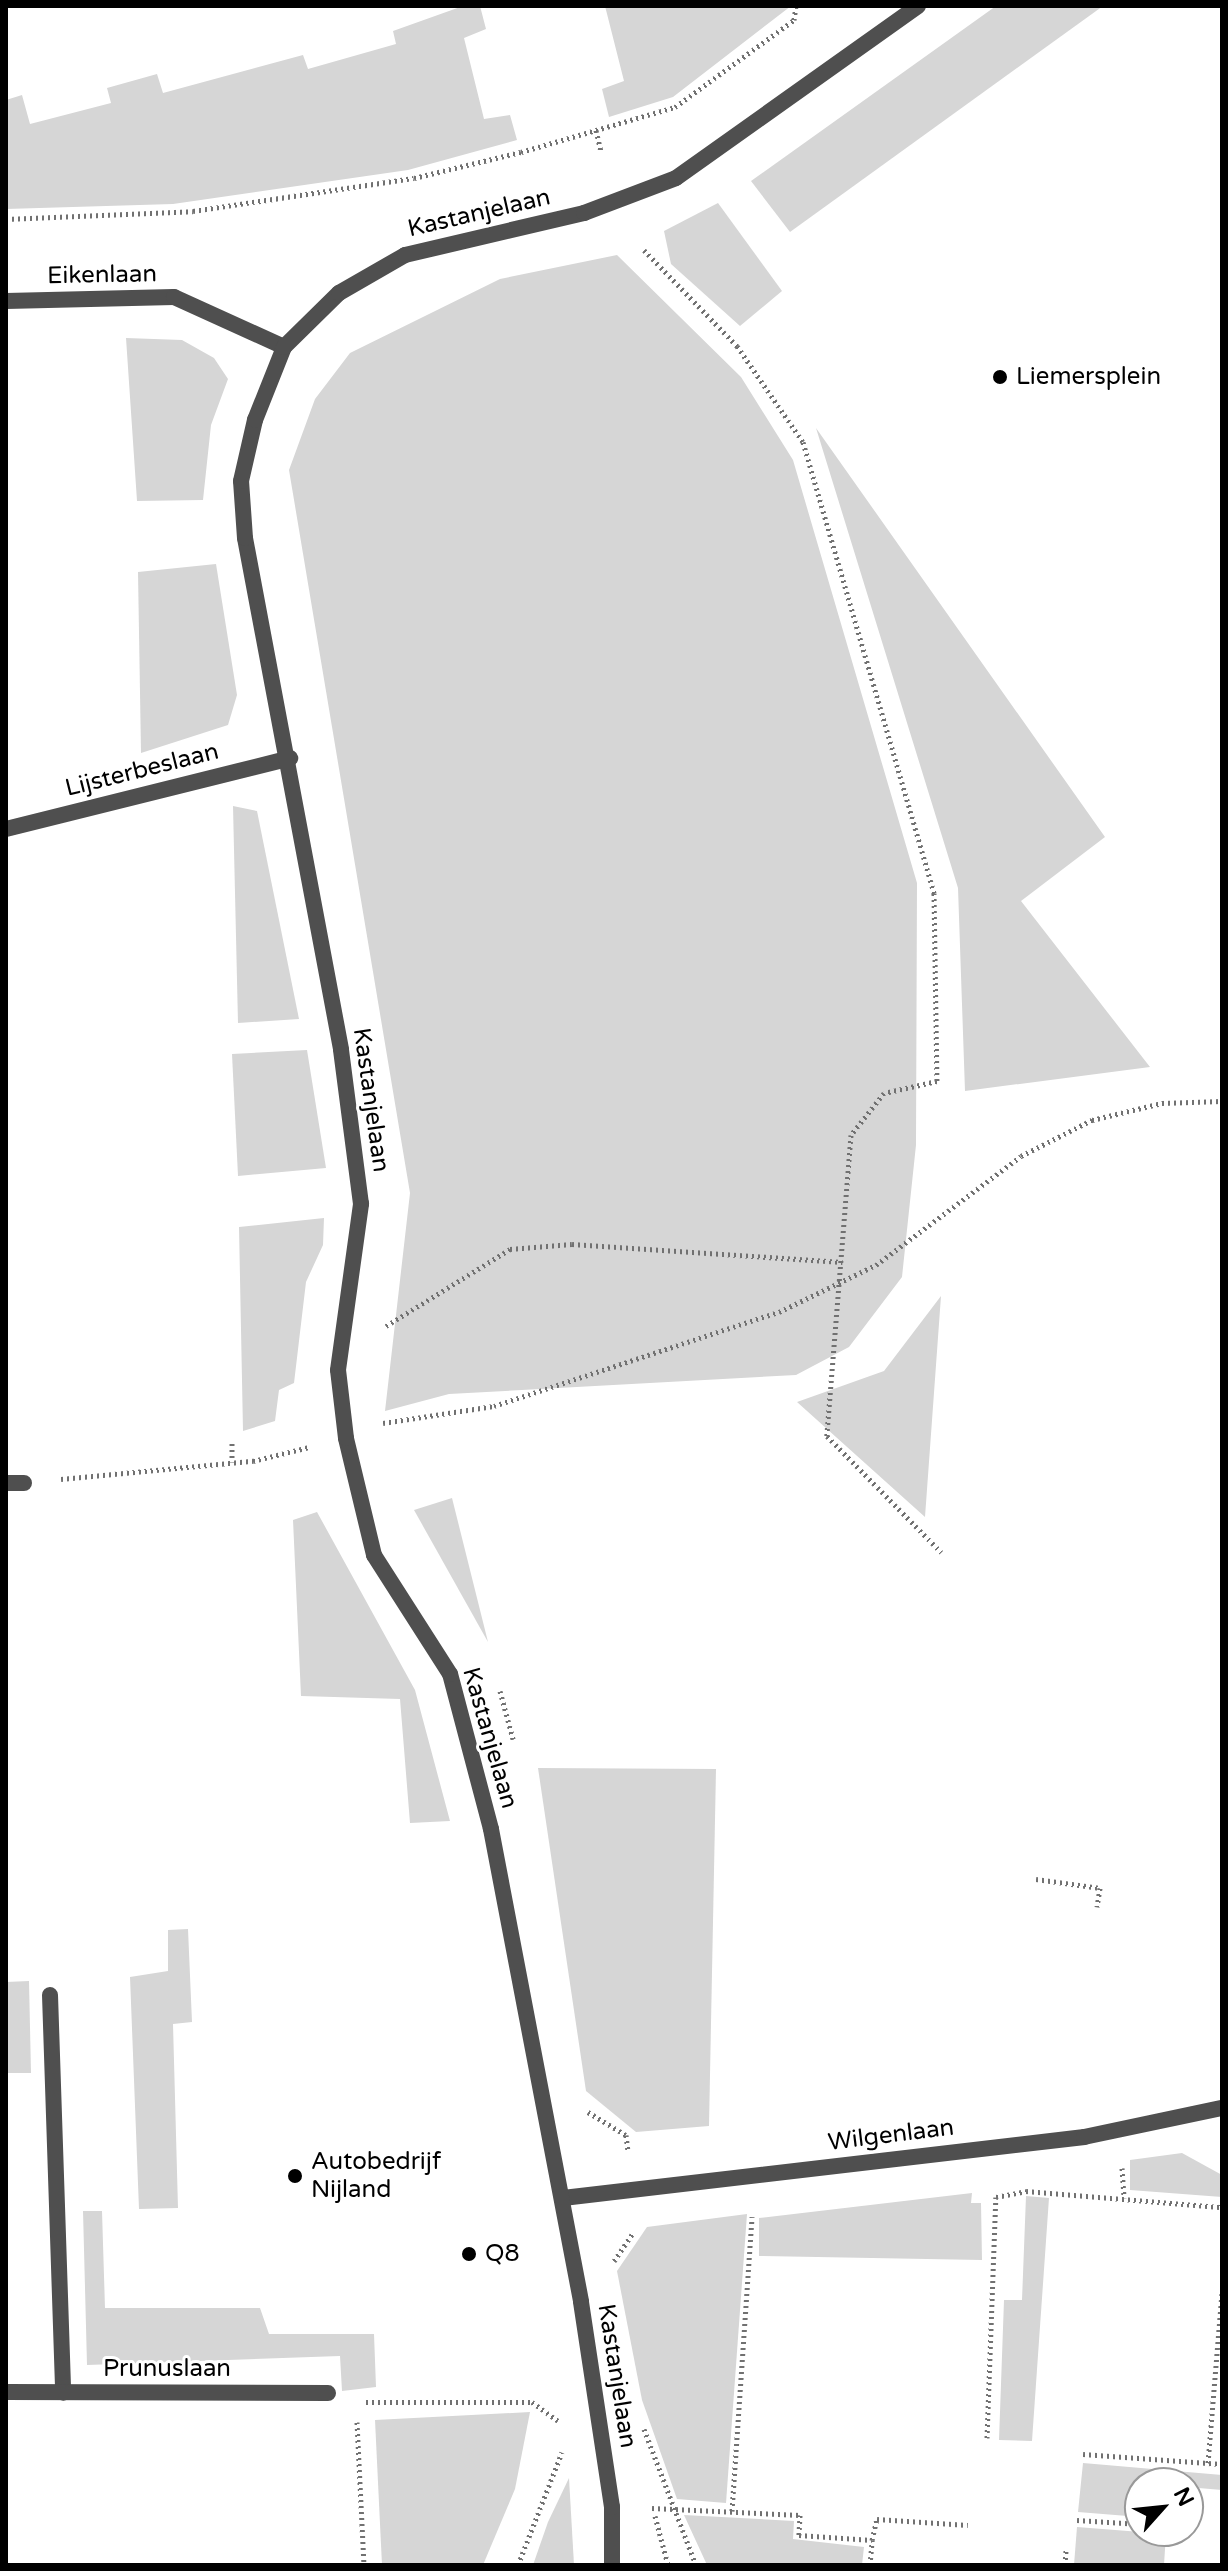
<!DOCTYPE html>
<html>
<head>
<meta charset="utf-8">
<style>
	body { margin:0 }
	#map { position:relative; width:1228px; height:2571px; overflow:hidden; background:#fff; font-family:"Varela Round",sans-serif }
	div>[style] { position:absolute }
	.green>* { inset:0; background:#d6d6d6 }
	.path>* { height:5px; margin-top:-2.5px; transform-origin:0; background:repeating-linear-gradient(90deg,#717171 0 2px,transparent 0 6px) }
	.service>* { height:16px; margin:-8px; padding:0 8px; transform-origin:8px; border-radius:8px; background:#4f4f4f }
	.minor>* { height:16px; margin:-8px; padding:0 8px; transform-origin:8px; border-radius:8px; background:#4f4f4f }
	.dots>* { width:22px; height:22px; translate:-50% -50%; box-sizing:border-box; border:4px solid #fff; border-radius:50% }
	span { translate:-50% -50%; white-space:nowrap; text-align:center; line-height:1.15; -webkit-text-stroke:6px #fff; paint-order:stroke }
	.street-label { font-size:24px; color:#000 }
	.poi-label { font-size:24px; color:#000 }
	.left { translate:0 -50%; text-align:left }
	.frame { position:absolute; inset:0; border:8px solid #000; pointer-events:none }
	.north { position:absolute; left:1124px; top:2467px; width:80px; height:80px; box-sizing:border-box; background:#fff; border:2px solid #999; border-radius:50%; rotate:63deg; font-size:22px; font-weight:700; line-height:32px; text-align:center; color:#000 }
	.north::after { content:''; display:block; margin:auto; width:28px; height:36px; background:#000; clip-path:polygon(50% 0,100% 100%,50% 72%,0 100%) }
</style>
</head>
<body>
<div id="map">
	<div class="green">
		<i style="clip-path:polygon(463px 6px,480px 6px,486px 29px,464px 38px,484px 119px,510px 115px,517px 140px,408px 170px,173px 204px,6px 209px,6px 100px,22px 95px,30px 124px,111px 103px,107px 88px,157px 74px,163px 93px,303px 55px,308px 69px,396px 44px,393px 31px)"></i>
		<i style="clip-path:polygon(605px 6px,791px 6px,673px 97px,609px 117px,602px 89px,624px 81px)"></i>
		<i style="clip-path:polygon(996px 6px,1103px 6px,790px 232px,751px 181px)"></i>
		<i style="clip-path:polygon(718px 203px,782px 291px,740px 326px,671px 264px,664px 231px)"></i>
		<i style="clip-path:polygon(617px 255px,741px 377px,793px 460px,917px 883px,916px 1145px,902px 1277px,849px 1347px,796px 1375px,449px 1394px,385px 1411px,410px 1193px,289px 470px,315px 399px,350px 353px,500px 279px)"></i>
		<i style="clip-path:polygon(126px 338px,182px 340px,214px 358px,228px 379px,211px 425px,203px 500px,137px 501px)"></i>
		<i style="clip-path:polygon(816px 428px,1105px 837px,1021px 901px,1150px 1067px,965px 1091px,958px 888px)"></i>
		<i style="clip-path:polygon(216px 564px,237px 695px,228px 725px,141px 753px,138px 572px)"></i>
		<i style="clip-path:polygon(233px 806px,257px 811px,299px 1019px,238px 1023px)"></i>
		<i style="clip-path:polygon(307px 1050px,326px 1168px,238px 1176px,232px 1054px)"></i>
		<i style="clip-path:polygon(324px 1218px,323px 1245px,306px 1282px,294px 1383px,279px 1390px,275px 1421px,243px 1431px,239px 1227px)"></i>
		<i style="clip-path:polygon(941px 1296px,925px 1517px,797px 1402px,884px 1371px)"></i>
		<i style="clip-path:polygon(452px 1498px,488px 1642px,414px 1510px)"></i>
		<i style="clip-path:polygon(317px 1512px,415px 1690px,450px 1821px,410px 1823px,400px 1699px,301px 1696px,293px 1520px)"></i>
		<i style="clip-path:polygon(538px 1768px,716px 1769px,709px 2126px,636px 2132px,586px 2091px)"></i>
		<i style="clip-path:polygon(188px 1929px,192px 2022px,173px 2024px,178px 2208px,139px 2209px,130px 1977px,168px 1971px,168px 1930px)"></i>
		<i style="clip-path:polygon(29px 1981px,31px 2073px,6px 2073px,6px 1982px)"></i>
		<i style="clip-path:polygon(1182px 2153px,1222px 2175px,1222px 2197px,1130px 2190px,1130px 2160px)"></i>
		<i style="clip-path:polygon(972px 2193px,971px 2203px,981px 2203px,982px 2260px,759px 2256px,759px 2218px)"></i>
		<i style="clip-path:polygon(1026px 2196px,1049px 2198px,1032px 2441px,999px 2440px,1004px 2300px,1022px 2300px)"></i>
		<i style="clip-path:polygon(83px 2211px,102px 2211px,105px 2308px,260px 2308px,269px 2334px,374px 2334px,376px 2387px,342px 2391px,340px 2356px,87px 2365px)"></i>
		<i style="clip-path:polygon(747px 2214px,726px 2503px,677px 2499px,642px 2400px,617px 2271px,647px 2227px)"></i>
		<i style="clip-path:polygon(530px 2412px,515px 2489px,483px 2565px,382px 2565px,375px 2420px)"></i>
		<i style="clip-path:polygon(1083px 2463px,1222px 2475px,1222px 2490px,1140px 2483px,1140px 2517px,1078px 2512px)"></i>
		<i style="clip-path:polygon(569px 2478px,574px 2565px,533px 2565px,548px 2522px)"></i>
		<i style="clip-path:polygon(684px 2515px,794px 2521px,793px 2539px,864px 2547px,862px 2565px,707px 2565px)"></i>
		<i style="clip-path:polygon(1077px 2527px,1166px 2534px,1164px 2565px,1074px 2565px)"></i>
	</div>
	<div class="path">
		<i style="left:596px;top:130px;width:23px;rotate:77deg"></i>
		<i style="left:6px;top:219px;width:187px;rotate:-2.4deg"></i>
		<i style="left:193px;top:211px;width:223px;rotate:-8.5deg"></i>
		<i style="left:414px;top:178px;width:110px;rotate:-13.7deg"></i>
		<i style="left:521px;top:152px;width:160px;rotate:-16.3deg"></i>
		<i style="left:675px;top:107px;width:147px;rotate:-36.2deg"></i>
		<i style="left:794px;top:20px;width:14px;rotate:-82deg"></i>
		<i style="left:644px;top:250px;width:134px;rotate:45.9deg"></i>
		<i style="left:737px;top:346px;width:116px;rotate:55.5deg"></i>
		<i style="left:803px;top:442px;width:470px;rotate:73.8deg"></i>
		<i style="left:934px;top:893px;width:188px;rotate:89.1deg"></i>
		<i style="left:937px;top:1081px;width:54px;rotate:167.2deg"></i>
		<i style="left:884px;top:1093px;width:53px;rotate:128.2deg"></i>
		<i style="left:851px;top:1135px;width:302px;rotate:94.6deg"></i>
		<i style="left:827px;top:1436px;width:163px;rotate:45.5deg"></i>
		<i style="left:386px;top:1326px;width:146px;rotate:-31.8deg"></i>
		<i style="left:510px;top:1249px;width:62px;rotate:-4.6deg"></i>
		<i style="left:572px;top:1244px;width:271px;rotate:3.8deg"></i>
		<i style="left:383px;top:1423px;width:112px;rotate:-8.7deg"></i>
		<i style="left:494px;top:1406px;width:300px;rotate:-18.3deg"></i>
		<i style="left:779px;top:1312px;width:108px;rotate:-25.9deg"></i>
		<i style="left:876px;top:1265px;width:181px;rotate:-36.9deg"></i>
		<i style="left:1021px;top:1156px;width:80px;rotate:-26.9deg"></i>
		<i style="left:1092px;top:1120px;width:72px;rotate:-13.7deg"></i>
		<i style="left:1162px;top:1103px;width:60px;rotate:-1.9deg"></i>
		<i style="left:232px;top:1443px;width:19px;rotate:90deg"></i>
		<i style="left:61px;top:1479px;width:193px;rotate:-5.4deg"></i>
		<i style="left:253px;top:1461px;width:58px;rotate:-14deg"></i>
		<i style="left:500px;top:1691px;width:50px;rotate:74.8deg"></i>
		<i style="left:1036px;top:1879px;width:65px;rotate:8deg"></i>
		<i style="left:1100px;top:1888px;width:19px;rotate:99deg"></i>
		<i style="left:588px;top:2112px;width:44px;rotate:31.2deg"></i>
		<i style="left:626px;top:2135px;width:17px;rotate:83deg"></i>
		<i style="left:1122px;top:2168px;width:30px;rotate:86deg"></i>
		<i style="left:614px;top:2261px;width:34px;rotate:-56deg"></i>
		<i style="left:366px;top:2402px;width:166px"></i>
		<i style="left:532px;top:2402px;width:32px;rotate:36deg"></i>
		<i style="left:357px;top:2422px;width:143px;rotate:87.2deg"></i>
		<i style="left:644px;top:2429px;width:146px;rotate:69.1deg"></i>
		<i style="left:987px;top:2438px;width:241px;rotate:-87.9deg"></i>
		<i style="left:996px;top:2197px;width:31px;rotate:-11deg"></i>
		<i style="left:1026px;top:2191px;width:197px;rotate:4.7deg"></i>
		<i style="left:1083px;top:2454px;width:139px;rotate:4.1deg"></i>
		<i style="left:1208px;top:2463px;width:172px;rotate:-85.3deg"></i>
		<i style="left:652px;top:2508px;width:148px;rotate:2.7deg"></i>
		<i style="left:800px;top:2515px;width:20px;rotate:93deg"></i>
		<i style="left:799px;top:2535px;width:73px;rotate:3.9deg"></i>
		<i style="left:872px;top:2540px;width:22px;rotate:-77deg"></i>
		<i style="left:877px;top:2519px;width:91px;rotate:3.8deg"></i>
		<i style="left:732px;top:2511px;width:295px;rotate:-86.1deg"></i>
		<i style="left:655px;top:2516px;width:51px;rotate:75.1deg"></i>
		<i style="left:1077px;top:2520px;width:63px;rotate:3.6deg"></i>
		<i style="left:518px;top:2565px;width:121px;rotate:-68.7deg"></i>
		<i style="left:870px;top:2565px;width:25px;rotate:-85deg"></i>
		<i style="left:1065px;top:2565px;width:16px;rotate:-86deg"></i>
	</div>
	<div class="service">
		<i style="left:50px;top:1995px;width:398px;rotate:88.1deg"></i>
	</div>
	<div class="minor">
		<i style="left:6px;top:301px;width:168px;rotate:-1.4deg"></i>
		<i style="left:174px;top:297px;width:121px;rotate:24.4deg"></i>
		<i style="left:6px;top:829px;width:293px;rotate:-14deg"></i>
		<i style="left:6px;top:1483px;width:18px"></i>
		<i style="left:563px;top:2198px;width:525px;rotate:-6.68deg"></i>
		<i style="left:1084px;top:2137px;width:141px;rotate:-11.9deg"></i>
		<i style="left:6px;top:2392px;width:322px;rotate:0.2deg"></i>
		<i style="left:612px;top:2565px;width:58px;rotate:-90deg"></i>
		<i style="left:612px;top:2507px;width:208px;rotate:-98.6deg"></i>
		<i style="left:581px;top:2301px;width:481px;rotate:-100.8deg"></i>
		<i style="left:491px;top:1829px;width:160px;rotate:-104.8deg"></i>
		<i style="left:450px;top:1674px;width:141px;rotate:-122.6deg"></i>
		<i style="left:374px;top:1555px;width:120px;rotate:-103.5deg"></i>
		<i style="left:346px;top:1438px;width:68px;rotate:-96.7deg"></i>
		<i style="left:338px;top:1370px;width:168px;rotate:-82.1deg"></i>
		<i style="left:361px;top:1204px;width:156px;rotate:-97.4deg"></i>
		<i style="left:341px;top:1049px;width:520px;rotate:-100.64deg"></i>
		<i style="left:245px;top:538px;width:57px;rotate:-94deg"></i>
		<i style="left:241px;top:481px;width:63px;rotate:-77.1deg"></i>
		<i style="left:255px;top:420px;width:79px;rotate:-68.3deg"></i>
		<i style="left:284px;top:347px;width:77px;rotate:-44.5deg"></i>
		<i style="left:339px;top:293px;width:76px;rotate:-29.9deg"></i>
		<i style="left:405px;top:255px;width:184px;rotate:-13.2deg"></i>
		<i style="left:584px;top:213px;width:98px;rotate:-20.8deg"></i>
		<i style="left:676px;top:178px;width:297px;rotate:-35.4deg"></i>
	</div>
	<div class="dots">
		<i style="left:1000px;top:377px;background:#000"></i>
		<i style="left:295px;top:2176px;background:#000"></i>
		<i style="left:469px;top:2254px;background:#000"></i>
	</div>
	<div class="street-label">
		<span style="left:479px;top:213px;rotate:-13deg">Kastanjelaan</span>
		<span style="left:102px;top:275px;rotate:-1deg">Eikenlaan</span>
		<span style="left:142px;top:770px;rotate:-14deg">Lijsterbeslaan</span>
		<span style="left:371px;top:1100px;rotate:82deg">Kastanjelaan</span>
		<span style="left:490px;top:1738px;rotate:74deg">Kastanjelaan</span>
		<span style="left:891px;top:2135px;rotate:-7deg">Wilgenlaan</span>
		<span style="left:167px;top:2369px">Prunuslaan</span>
		<span style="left:617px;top:2376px;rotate:81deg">Kastanjelaan</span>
	</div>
	<div class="poi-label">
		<span class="left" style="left:1016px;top:377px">Liemersplein</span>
		<span class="left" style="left:311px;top:2176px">Autobedrijf<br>Nijland</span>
		<span class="left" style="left:485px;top:2254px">Q8</span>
	</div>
	<div class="frame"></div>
	<div class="north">N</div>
</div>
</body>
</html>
